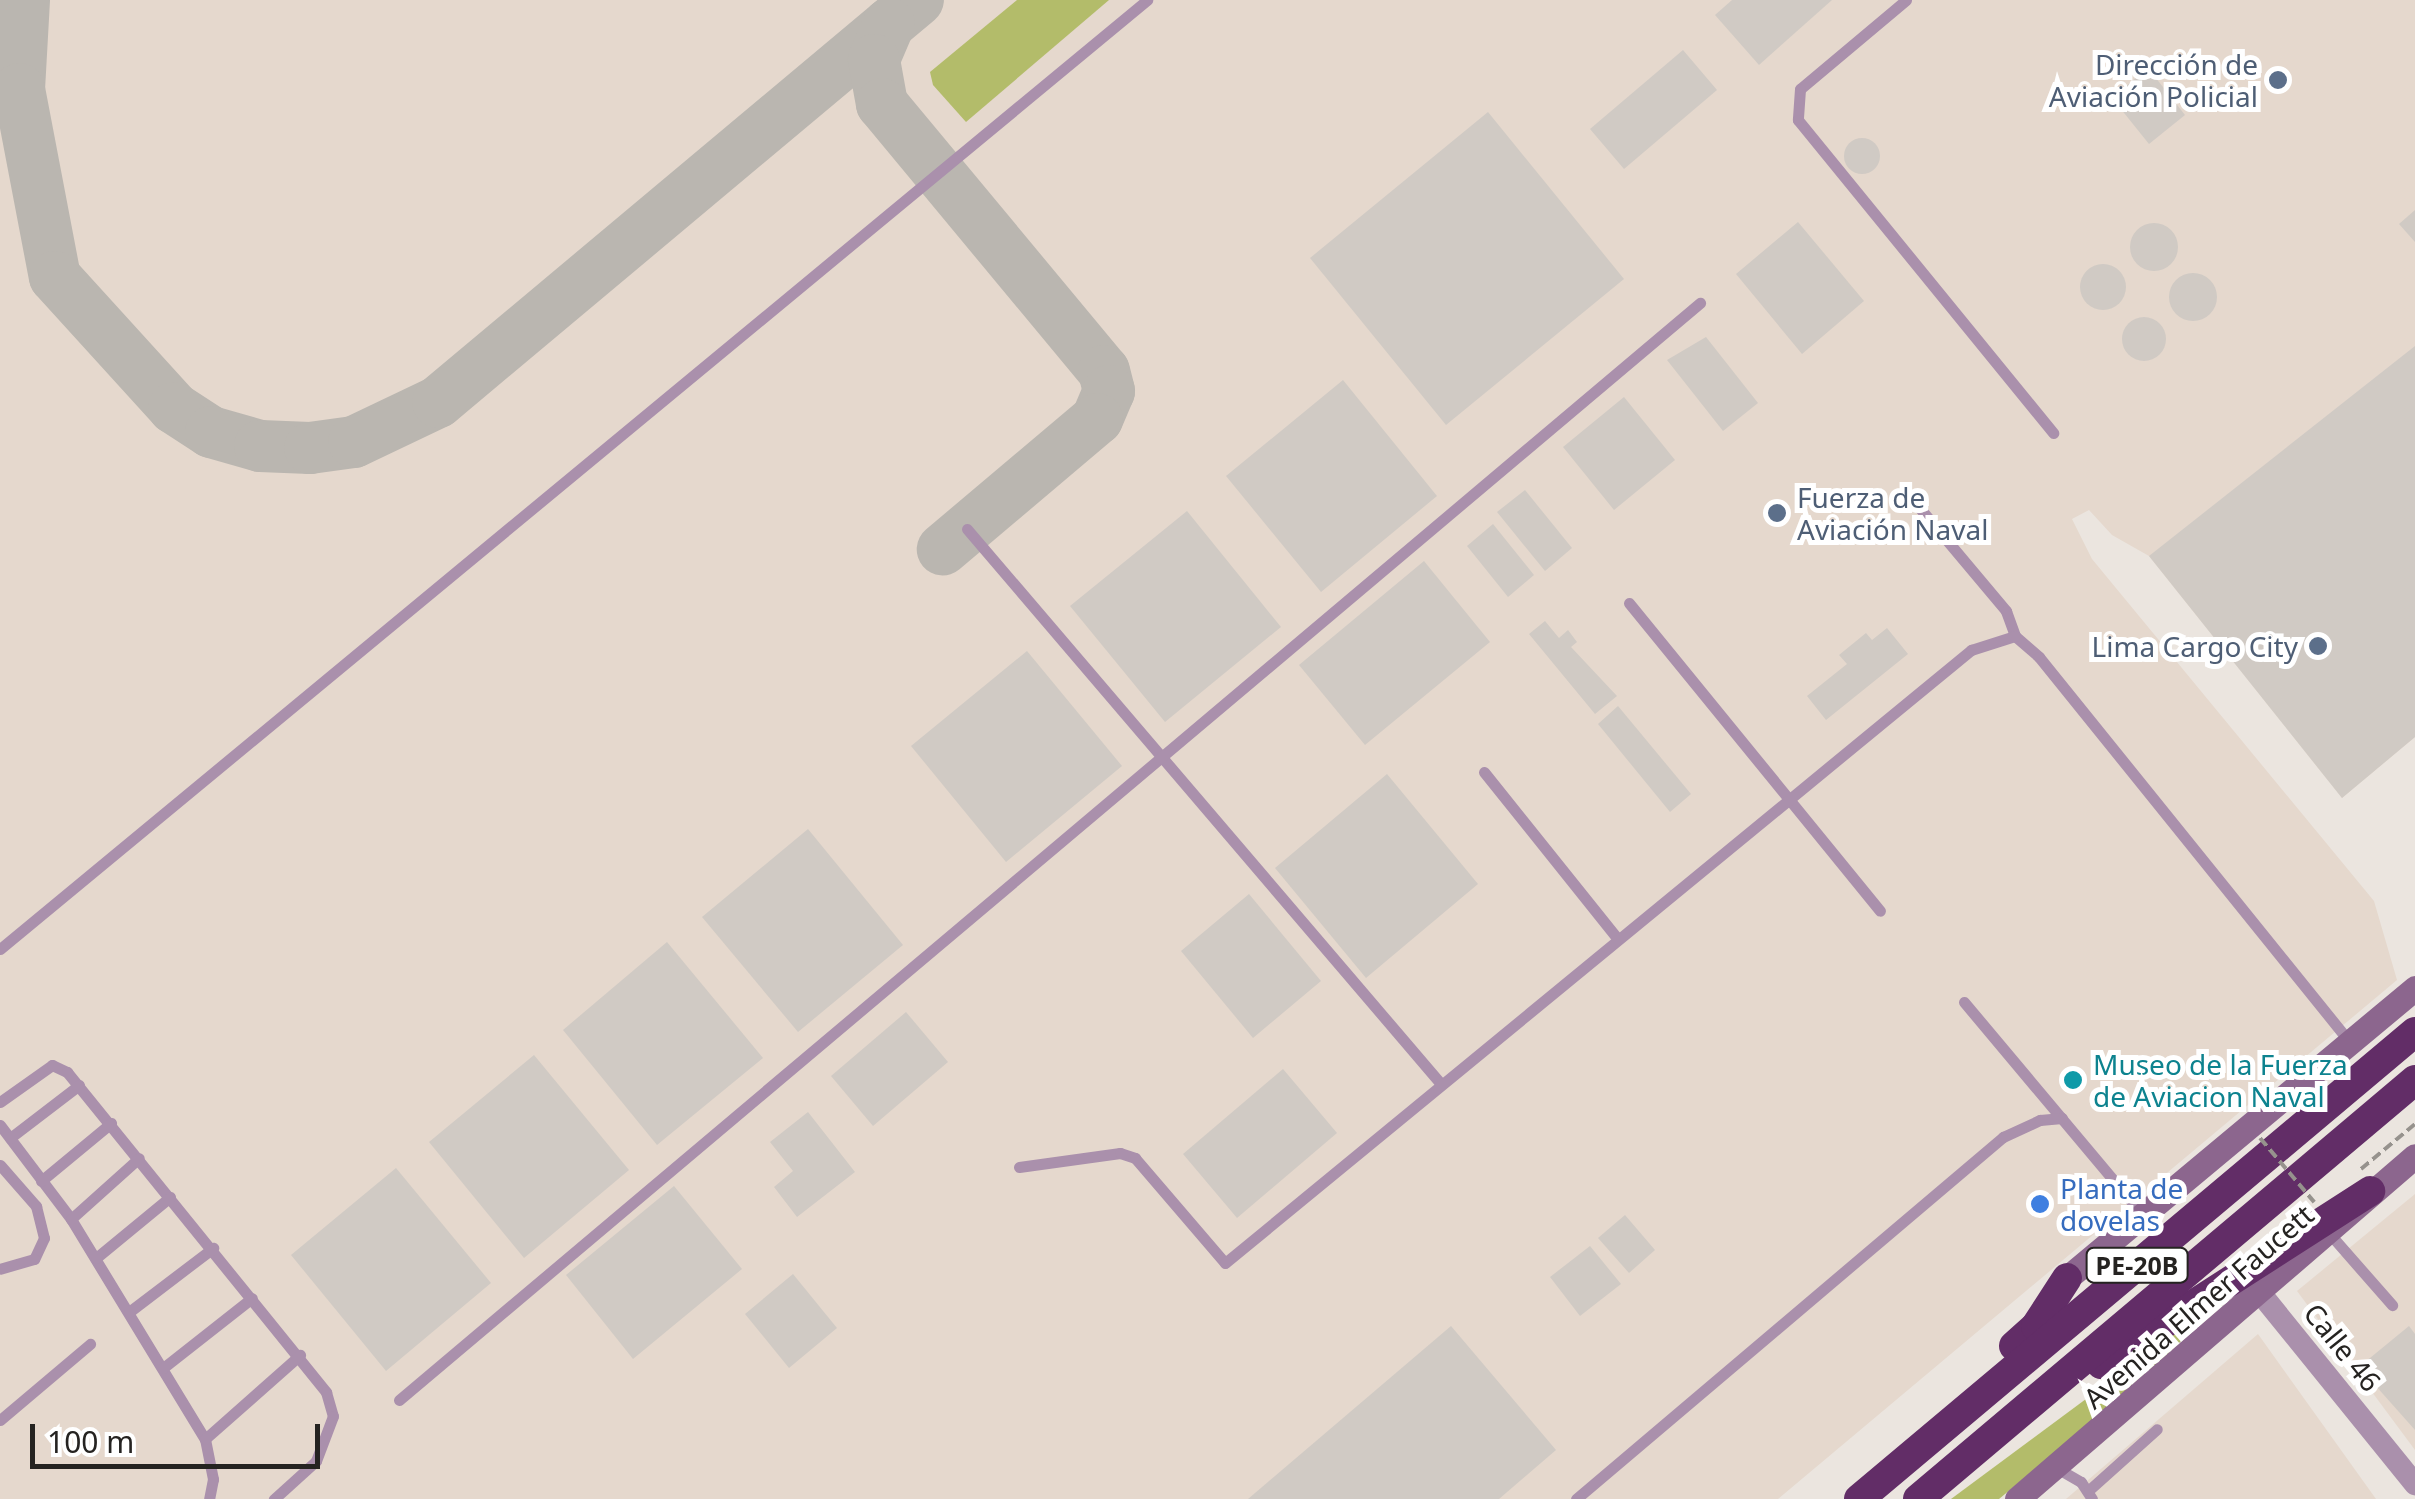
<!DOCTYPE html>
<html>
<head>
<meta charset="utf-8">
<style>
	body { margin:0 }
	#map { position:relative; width:2415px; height:1499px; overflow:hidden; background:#ebe5df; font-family:"Noto Sans",sans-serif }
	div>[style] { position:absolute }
	.built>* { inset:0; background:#e5d8cd }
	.green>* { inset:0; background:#b3bc6a }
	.taxiway>* { height:52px; margin:-26px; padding:0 26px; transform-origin:26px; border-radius:26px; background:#bab6b0 }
	.building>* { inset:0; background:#d0cac4 }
	.round { border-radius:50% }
	.path>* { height:4px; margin-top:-2px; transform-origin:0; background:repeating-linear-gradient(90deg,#96928d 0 10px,transparent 0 15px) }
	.lane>* { height:11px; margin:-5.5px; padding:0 5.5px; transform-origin:5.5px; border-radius:5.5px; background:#aa90ac }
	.street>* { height:22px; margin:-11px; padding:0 11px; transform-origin:11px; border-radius:11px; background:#aa90ac }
	.secondary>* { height:25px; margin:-12.5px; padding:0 12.5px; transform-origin:12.5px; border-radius:12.5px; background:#8c668e }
	.highway>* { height:30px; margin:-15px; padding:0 15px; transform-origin:15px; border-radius:15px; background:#622d67 }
	.path-bridge>* { height:4px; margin-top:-2px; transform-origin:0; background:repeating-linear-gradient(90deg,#96928d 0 10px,transparent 0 15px) }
	.dots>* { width:28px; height:28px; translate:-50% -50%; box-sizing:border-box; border:5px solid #fff; border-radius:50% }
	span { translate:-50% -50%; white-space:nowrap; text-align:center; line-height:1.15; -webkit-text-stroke:10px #fff; paint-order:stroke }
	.shield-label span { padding:2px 8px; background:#fff; border:2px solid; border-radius:8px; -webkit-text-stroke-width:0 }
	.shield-label { font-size:25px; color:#252321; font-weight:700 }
	.service-label { font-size:28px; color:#4e5e75 }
	.right { translate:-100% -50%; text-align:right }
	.left { translate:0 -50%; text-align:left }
	.culture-label { font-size:28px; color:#0d838f }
	.shop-label { font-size:28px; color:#366cbe }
	.street-label { font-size:28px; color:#252321 }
	.scale { position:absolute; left:30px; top:1424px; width:290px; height:45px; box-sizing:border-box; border:5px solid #252321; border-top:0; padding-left:12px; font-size:30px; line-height:35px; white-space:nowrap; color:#252321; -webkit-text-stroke:8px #fff; paint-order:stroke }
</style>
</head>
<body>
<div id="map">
	<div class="built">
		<i style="clip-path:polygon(0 0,2415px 0,2415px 737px,2342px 798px,2149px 556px,2112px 535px,2089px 510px,2072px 519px,2092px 559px,2374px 901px,2397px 980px,1778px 1499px,0 1499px)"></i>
		<i style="clip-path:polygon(2415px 1194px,2415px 1450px,2297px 1291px)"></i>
		<i style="clip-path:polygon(2258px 1334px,2376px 1499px,2066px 1499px)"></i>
	</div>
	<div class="green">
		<i style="clip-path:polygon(1017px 0,1109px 0,966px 122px,933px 85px,930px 72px)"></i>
		<i style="clip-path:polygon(2233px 1290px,2132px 1389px,1999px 1499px,1951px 1499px)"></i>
	</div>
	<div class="taxiway">
		<i style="left:24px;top:0;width:89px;rotate:93.2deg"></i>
		<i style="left:19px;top:89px;width:191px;rotate:79.2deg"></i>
		<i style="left:55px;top:277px;width:177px;rotate:47.7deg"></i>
		<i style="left:174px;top:408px;width:44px;rotate:33deg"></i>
		<i style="left:211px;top:432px;width:51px;rotate:15.9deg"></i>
		<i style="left:260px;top:446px;width:50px;rotate:2.3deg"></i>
		<i style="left:310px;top:448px;width:44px;rotate:-7.8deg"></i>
		<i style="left:354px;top:442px;width:93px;rotate:-25.5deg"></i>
		<i style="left:438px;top:402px;width:626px;rotate:-39.95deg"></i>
		<i style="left:889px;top:24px;width:39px;rotate:113deg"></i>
		<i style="left:874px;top:60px;width:45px;rotate:79.7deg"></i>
		<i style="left:882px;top:104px;width:347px;rotate:50.3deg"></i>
		<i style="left:1104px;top:371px;width:21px;rotate:76deg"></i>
		<i style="left:1109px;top:391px;width:30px;rotate:113deg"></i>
		<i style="left:1097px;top:419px;width:202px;rotate:139.8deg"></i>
	</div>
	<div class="building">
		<i style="clip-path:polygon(1732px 0,1832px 0,1759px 65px,1715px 15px)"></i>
		<i style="clip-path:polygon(1683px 50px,1717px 90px,1624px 169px,1590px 129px)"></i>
		<i style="clip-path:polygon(2148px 68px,2185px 115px,2149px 144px,2112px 98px)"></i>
		<i style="clip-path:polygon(1488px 112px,1624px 279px,1446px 425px,1310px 258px)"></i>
		<i class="round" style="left:1844px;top:138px;width:36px;height:36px"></i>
		<i style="clip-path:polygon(2415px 210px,2415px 242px,2399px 224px)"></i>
		<i style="clip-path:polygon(1798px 222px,1864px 301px,1802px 354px,1736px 274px)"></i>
		<i class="round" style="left:2130px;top:223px;width:48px;height:48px"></i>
		<i class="round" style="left:2080px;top:264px;width:46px;height:46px"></i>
		<i class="round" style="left:2169px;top:273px;width:48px;height:48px"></i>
		<i class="round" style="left:2122px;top:317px;width:44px;height:44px"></i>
		<i style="clip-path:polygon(1706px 337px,1758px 403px,1723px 431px,1667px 360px)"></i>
		<i style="clip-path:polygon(2415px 346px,2415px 737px,2342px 798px,2149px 556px)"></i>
		<i style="clip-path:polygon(1343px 380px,1437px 496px,1321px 592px,1226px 476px)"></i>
		<i style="clip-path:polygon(1624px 397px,1675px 460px,1614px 510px,1563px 447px)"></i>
		<i style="clip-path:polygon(1525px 490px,1572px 548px,1545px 571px,1497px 512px)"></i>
		<i style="clip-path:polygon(1187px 511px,1281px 627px,1165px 722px,1070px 606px)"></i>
		<i style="clip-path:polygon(1493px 524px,1534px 575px,1508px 597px,1467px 546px)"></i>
		<i style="clip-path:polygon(1424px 561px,1490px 642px,1365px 745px,1299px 665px)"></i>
		<i style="clip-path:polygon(1545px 621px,1559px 638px,1568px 630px,1577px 642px,1571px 647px,1617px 696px,1595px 714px,1529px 634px)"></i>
		<i style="clip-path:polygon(1887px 628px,1908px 654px,1826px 720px,1807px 696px,1847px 664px,1839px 655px,1866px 633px,1872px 640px)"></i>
		<i style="clip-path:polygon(1027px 651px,1122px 766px,1006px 862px,911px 746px)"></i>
		<i style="clip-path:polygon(1618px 706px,1691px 794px,1670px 812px,1598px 724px)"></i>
		<i style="clip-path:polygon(1387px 774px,1478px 884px,1366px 978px,1275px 868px)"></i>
		<i style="clip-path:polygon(808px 829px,903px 945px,798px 1032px,702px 917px)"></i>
		<i style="clip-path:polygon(1249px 894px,1321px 981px,1253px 1038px,1181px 951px)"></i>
		<i style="clip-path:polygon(667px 942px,763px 1058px,657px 1145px,563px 1030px)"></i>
		<i style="clip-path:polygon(906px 1012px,948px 1062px,873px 1126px,831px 1076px)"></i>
		<i style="clip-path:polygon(534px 1055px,629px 1170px,524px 1258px,429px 1142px)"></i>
		<i style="clip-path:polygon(1283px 1069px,1337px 1133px,1237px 1218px,1183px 1154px)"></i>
		<i style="clip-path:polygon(808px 1112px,855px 1172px,797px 1217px,774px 1187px,793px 1171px,770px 1142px)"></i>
		<i style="clip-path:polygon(396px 1168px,491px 1283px,386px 1371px,291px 1255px)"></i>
		<i style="clip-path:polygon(674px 1186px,742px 1269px,633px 1359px,566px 1275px)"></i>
		<i style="clip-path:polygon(1625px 1215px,1655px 1250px,1629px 1273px,1598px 1238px)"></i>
		<i style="clip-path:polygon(1590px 1246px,1621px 1284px,1580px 1316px,1550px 1277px)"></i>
		<i style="clip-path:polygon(793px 1274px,837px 1328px,789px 1368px,745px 1314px)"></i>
		<i style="clip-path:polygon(1451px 1326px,1556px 1450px,1499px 1499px,1248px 1499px)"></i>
		<i style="clip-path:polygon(2409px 1326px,2415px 1334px,2415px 1430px,2359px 1367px)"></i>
	</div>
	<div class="path">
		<i style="left:2361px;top:1169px;width:70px;rotate:-39.8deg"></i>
	</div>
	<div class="lane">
		<i style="left:1906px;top:0;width:138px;rotate:140deg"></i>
		<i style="left:1800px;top:89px;width:31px;rotate:94deg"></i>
		<i style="left:1798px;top:120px;width:404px;rotate:50.8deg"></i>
		<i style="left:1913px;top:500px;width:145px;rotate:50deg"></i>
		<i style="left:2006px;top:611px;width:27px;rotate:70deg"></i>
		<i style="left:2015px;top:636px;width:32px;rotate:41deg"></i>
		<i style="left:2039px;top:657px;width:495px;rotate:51.1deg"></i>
		<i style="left:967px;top:529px;width:730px;rotate:49.5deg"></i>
		<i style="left:1629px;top:603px;width:397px;rotate:50.8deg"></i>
		<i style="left:1484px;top:772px;width:214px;rotate:51.3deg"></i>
		<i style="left:0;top:949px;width:1489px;rotate:-39.6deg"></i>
		<i style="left:1964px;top:1002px;width:278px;rotate:50deg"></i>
		<i style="left:0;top:1102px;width:64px;rotate:-35.4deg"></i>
		<i style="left:52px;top:1065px;width:17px;rotate:25deg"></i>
		<i style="left:67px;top:1072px;width:412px;rotate:51deg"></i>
		<i style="left:326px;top:1392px;width:25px;rotate:74deg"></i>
		<i style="left:333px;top:1416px;width:48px;rotate:110.7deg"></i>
		<i style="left:316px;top:1461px;width:57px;rotate:137.9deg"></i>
		<i style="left:0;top:1125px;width:118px;rotate:52.9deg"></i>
		<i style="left:71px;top:1219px;width:258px;rotate:58.7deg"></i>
		<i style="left:205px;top:1439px;width:41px;rotate:78.7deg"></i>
		<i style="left:213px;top:1479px;width:20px;rotate:101deg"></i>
		<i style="left:10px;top:1138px;width:87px;rotate:-37.5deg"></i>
		<i style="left:0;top:1165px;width:55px;rotate:48.7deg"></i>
		<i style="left:36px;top:1206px;width:33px;rotate:76deg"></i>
		<i style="left:44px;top:1238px;width:23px;rotate:115deg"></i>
		<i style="left:34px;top:1259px;width:35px;rotate:164deg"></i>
		<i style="left:1019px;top:1167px;width:102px;rotate:-7.9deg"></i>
		<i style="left:1120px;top:1153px;width:16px;rotate:18deg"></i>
		<i style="left:1135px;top:1158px;width:138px;rotate:49.4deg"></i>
		<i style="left:1225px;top:1263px;width:966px;rotate:-39.41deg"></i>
		<i style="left:1971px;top:650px;width:46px;rotate:-17.7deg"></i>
		<i style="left:41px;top:1181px;width:91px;rotate:-39.6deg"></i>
		<i style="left:71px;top:1219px;width:91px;rotate:-41.9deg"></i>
		<i style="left:2329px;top:1233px;width:96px;rotate:48.8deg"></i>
		<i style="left:96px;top:1258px;width:96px;rotate:-39.5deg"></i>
		<i style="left:129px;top:1312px;width:106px;rotate:-37.3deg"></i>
		<i style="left:163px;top:1368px;width:113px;rotate:-38.2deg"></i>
		<i style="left:399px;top:1400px;width:1702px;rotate:-40.14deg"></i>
		<i style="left:0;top:1420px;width:118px;rotate:-40.2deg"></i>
		<i style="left:205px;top:1439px;width:127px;rotate:-41.5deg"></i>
		<i style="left:2055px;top:1467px;width:30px;rotate:30deg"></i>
		<i style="left:2081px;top:1482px;width:20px;rotate:57deg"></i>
		<i style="left:2089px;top:1490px;width:91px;rotate:-41.9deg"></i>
		<i style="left:1576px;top:1499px;width:560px;rotate:-40.29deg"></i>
		<i style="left:2003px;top:1137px;width:41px;rotate:-24.7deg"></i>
		<i style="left:2040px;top:1120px;width:22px;rotate:-5deg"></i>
	</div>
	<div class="street">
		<i style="left:2261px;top:1294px;width:245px;rotate:51deg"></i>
	</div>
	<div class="secondary">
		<i style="left:2067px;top:1278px;width:453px;rotate:-39.8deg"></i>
		<i style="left:2017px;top:1499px;width:525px;rotate:-40.76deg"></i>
	</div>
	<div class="highway">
		<i style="left:2014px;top:1346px;width:30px;rotate:-42deg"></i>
		<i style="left:2036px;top:1326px;width:57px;rotate:-57.1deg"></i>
		<i style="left:2101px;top:1364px;width:320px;rotate:-32.7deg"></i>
		<i style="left:1859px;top:1499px;width:726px;rotate:-40.03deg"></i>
		<i style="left:1918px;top:1499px;width:650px;rotate:-40.13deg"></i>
	</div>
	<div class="path-bridge">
		<i style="left:2260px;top:1138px;width:84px;rotate:49.8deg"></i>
	</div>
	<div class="dots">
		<i style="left:2278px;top:80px;background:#5c6f8a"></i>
		<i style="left:1777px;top:513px;background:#5c6f8a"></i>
		<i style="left:2318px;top:646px;background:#5c6f8a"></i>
		<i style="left:2073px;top:1080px;background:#0f9aa8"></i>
		<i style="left:2040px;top:1204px;background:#3f7fe0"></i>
	</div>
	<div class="shield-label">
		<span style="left:2137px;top:1265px">PE-20B</span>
	</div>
	<div class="service-label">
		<span class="right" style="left:2258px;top:80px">Dirección de<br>Aviación Policial</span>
		<span class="left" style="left:1797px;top:513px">Fuerza de<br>Aviación Naval</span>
		<span class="right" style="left:2298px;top:646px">Lima Cargo City</span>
	</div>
	<div class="culture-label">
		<span class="left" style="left:2093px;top:1080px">Museo de la Fuerza<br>de Aviacion Naval</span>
	</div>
	<div class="shop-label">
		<span class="left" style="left:2060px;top:1204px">Planta de<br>dovelas</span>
	</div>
	<div class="street-label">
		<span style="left:2198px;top:1306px;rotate:-41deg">Avenida Elmer Faucett</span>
		<span style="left:2343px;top:1347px;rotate:51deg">Calle 46</span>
	</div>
	<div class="scale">100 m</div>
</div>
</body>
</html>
